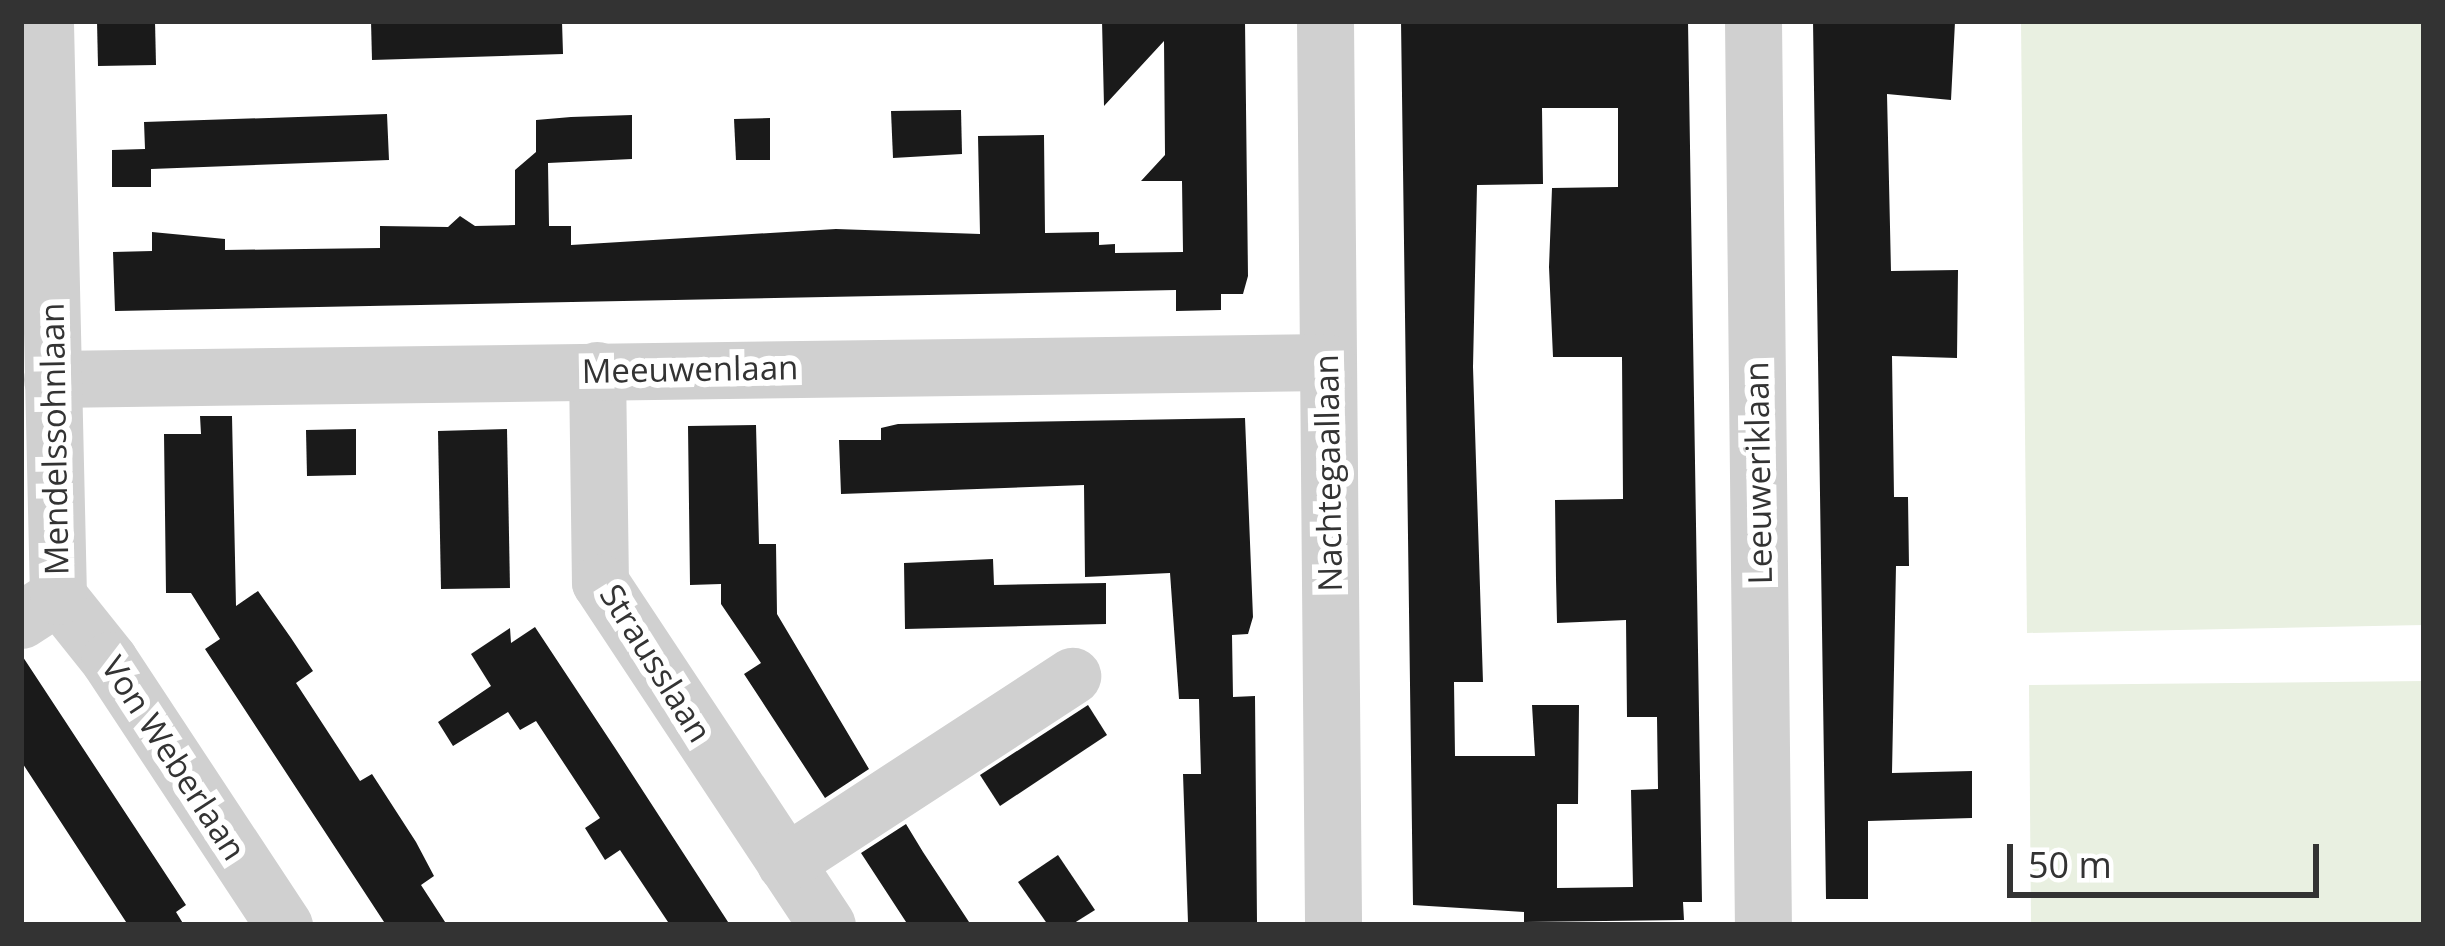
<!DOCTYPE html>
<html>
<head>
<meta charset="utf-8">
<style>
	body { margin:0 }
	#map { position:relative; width:2445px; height:946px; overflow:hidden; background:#fff; font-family:"Open Sans",sans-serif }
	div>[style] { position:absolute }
	.green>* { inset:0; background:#e9f0e1 }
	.building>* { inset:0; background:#1a1a1a }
	.minor>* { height:57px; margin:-28.5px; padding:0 28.5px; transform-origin:28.5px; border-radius:28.5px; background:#d0d0d0 }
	span { translate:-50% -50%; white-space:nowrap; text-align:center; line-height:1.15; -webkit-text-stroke:12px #fff; paint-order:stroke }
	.street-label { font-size:33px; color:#333 }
	.frame { position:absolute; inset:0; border:24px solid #333; pointer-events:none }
	.scale { position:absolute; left:2007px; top:844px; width:312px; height:54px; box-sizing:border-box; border:6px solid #333; border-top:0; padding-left:15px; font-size:36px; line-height:42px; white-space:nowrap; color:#333; -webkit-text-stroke:9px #fff; paint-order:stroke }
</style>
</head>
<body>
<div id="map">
	<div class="green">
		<i style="clip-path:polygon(2021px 21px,2424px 21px,2424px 625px,2027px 633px)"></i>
		<i style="clip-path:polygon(2424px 681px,2424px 925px,2031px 925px,2029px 685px)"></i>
	</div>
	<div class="building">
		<i style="clip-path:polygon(97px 21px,155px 21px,156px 65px,98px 66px)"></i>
		<i style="clip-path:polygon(371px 21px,562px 21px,563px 54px,372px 60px)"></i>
		<i style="clip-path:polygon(1102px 21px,1245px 21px,1248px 276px,1243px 294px,1221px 294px,1221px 310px,1176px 311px,1176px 290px,115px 311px,113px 252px,152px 251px,152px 232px,225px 239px,225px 250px,305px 249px,380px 248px,380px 226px,448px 227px,460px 216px,475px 226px,515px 225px,515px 170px,536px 152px,536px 120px,571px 117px,632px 115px,632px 159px,548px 163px,549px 226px,571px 226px,571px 245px,836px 229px,980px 234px,978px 136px,1044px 135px,1045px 233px,1099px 232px,1099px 245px,1115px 244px,1115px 253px,1183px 252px,1182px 181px,1141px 181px,1165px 155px,1164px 41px,1104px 106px)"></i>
		<i style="clip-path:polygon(evenodd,1401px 21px,1688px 21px,1702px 902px,1683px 902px,1684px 920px,1524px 922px,1524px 912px,1413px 905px,1401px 21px,1542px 108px,1618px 108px,1618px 187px,1552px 188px,1549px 267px,1553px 357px,1622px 357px,1623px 499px,1555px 500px,1556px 579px,1557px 623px,1626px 620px,1627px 717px,1657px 717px,1658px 789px,1631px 790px,1633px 887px,1557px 888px,1557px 804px,1578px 804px,1579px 705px,1532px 705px,1535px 756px,1455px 756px,1454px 682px,1483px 682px,1473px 367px,1477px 185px,1543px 184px,1542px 108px)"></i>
		<i style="clip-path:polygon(1813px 21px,1955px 22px,1951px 100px,1887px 94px,1891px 271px,1958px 270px,1957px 358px,1892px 356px,1894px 497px,1908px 497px,1909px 566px,1896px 566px,1892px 773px,1972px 771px,1972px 818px,1868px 821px,1868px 899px,1826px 899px)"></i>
		<i style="clip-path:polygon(961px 110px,962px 154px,893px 158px,891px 111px)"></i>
		<i style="clip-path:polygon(387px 114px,389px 160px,151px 169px,151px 187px,112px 187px,112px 150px,145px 149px,144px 122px)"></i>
		<i style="clip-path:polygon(770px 118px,770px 160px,736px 160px,734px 119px)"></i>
		<i style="clip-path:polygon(200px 416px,232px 416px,236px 606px,258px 591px,291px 638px,313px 671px,296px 683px,360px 781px,372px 774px,416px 842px,434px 876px,421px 885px,447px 925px,386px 925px,205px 649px,220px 639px,191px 593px,166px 593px,164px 434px,201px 434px)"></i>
		<i style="clip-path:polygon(1245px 418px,1253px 617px,1248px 634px,1232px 635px,1233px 697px,1255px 696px,1257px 923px,1199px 925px,1188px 923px,1183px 774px,1201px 774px,1199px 699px,1179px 699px,1170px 573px,1085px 577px,1084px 485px,841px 494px,839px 440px,881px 440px,881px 428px,898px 424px)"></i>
		<i style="clip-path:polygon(756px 425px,759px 544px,776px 544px,777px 614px,869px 769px,825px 798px,744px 674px,761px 663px,721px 604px,721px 584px,690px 585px,688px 426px)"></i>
		<i style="clip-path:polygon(356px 429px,356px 475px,307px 476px,306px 430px)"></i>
		<i style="clip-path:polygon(507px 429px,510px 588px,441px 589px,438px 431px)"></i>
		<i style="clip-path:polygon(993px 559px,994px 585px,1106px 583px,1106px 624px,905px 629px,904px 563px)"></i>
		<i style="clip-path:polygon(535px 627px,617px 751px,730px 925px,670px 925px,620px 850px,605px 860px,585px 828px,600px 818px,536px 721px,520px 730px,508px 712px,453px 746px,438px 722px,491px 686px,471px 654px,510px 628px,511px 643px)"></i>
		<i style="clip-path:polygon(21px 654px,186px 905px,176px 912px,184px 925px,128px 925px,21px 761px)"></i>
		<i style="clip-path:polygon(1088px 705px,1107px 735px,1000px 806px,980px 775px)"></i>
		<i style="clip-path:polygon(906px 824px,923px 852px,971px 925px,908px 925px,861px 853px)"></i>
		<i style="clip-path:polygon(1058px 855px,1095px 910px,1071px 925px,1048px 925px,1018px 882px)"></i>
	</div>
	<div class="minor">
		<i style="left:1325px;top:21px;width:904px;rotate:89.49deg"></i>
		<i style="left:1753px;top:21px;width:904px;rotate:89.37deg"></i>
		<i style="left:597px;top:370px;width:212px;rotate:89.2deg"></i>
		<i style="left:600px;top:582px;width:411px;rotate:56.5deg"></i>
		<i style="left:52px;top:379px;width:1275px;rotate:-0.76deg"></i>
		<i style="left:58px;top:596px;width:82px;rotate:51.4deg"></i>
		<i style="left:109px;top:660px;width:318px;rotate:56.6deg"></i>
		<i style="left:21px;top:620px;width:44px;rotate:-33deg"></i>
		<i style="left:58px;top:596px;width:575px;rotate:-91.3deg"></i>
		<i style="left:785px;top:863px;width:343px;rotate:-33.1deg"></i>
	</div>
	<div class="street-label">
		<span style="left:690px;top:369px;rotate:-1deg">Meeuwenlaan</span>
		<span style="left:54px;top:439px;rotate:-91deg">Mendelssohnlaan</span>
		<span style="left:1328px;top:473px;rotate:-91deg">Nachtegaallaan</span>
		<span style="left:1758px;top:473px;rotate:-91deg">Leeuweriklaan</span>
		<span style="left:656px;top:663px;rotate:58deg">Strausslaan</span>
		<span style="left:174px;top:758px;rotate:57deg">Von Weberlaan</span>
	</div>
	<div class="frame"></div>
	<div class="scale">50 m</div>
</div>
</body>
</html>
